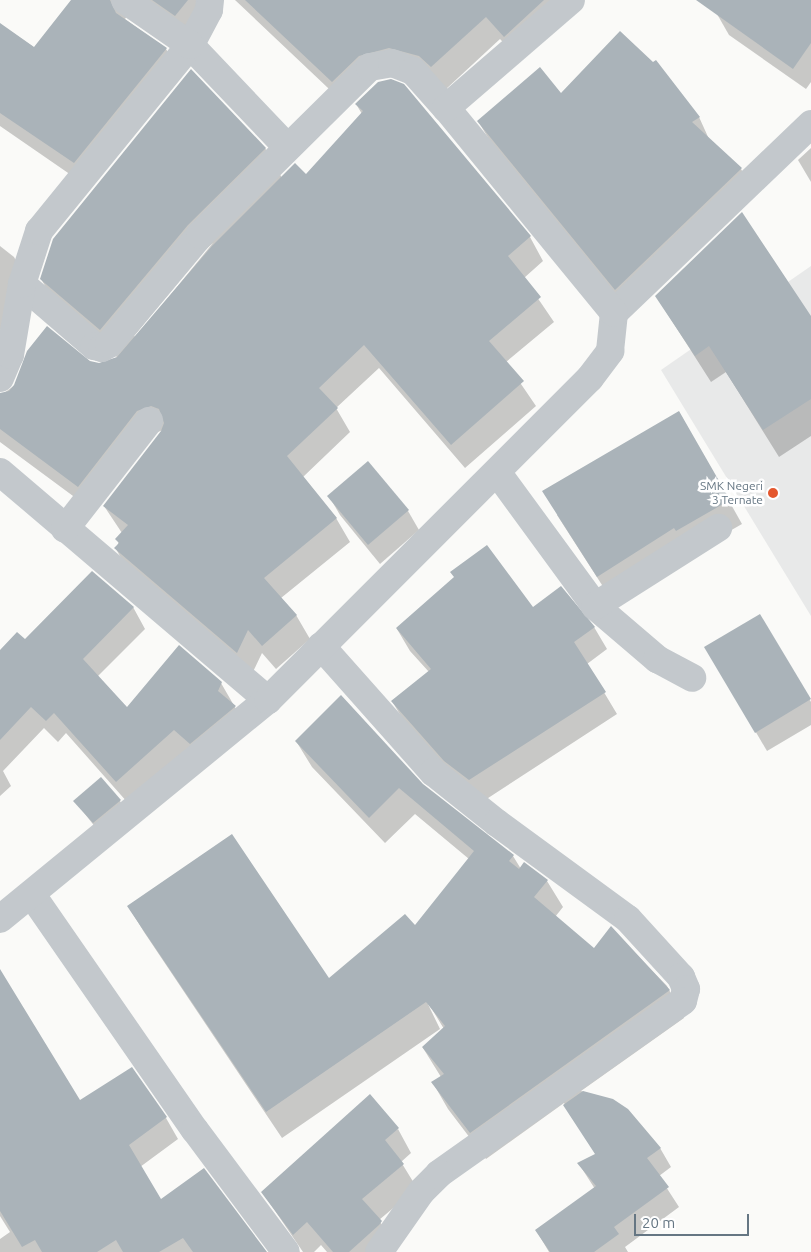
<!DOCTYPE html>
<html>
<head>
<meta charset="utf-8">
<style>
	body { margin:0 }
	#map { position:relative; width:811px; height:1252px; overflow:hidden; background:#fafaf8; font-family:Ubuntu,sans-serif }
	div>[style] { position:absolute }
	.built>* { inset:0; background:#e8e9e9 }
	.shadow>* { inset:0; background:#0003 }
	.building>* { inset:0; background:#aab3b9 }
	.minor>* { height:28px; margin:-14px; padding:0 14px; transform-origin:14px; border-radius:14px; background:#c3c8cc }
	.dots>* { width:14px; height:14px; translate:-50% -50%; box-sizing:border-box; border:2px solid #fff; border-radius:50% }
	span { translate:-50% -50%; white-space:nowrap; text-align:center; line-height:1.15; -webkit-text-stroke:5px #fff; paint-order:stroke }
	.poi-label { font-size:12px; color:#657683 }
	.right { translate:-100% -50%; text-align:right }
	.scale { position:absolute; left:634px; top:1214px; width:115px; height:22px; box-sizing:border-box; border:2px solid #657683; border-top:0; padding-left:6px; font-size:15px; line-height:18px; white-space:nowrap; color:#657683; -webkit-text-stroke:4px #fff; paint-order:stroke }
</style>
</head>
<body>
<div id="map">
	<div class="built">
		<i style="clip-path:polygon(811px 266px,811px 616px,661px 370px)"></i>
	</div>
	<div class="shadow">
		<i style="clip-path:polygon(72px 0,220px 0,189px 38px,132px 9px,125px 19px,166px 49px,180px 72px,87px 186px,0 126px,0 24px,35px 48px)"></i>
		<i style="clip-path:polygon(235px 0,582px 0,519px 59px,500px 39px,445px 90px,403px 71px,373px 79px,346px 105px)"></i>
		<i style="clip-path:polygon(726px 0,811px 0,811px 82px,806px 89px,729px 35px,717px 14px)"></i>
		<i style="clip-path:polygon(561px 94px,699px 117px,709px 139px,741px 169px,753px 190px,628px 310px,490px 141px,478px 121px)"></i>
		<i style="clip-path:polygon(evenodd,356px 104px,530px 237px,543px 261px,524px 278px,554px 322px,506px 362px,536px 406px,465px 468px,379px 368px,336px 408px,350px 432px,303px 477px,336px 518px,350px 542px,281px 598px,296px 615px,310px 639px,276px 669px,262px 653px,251px 676px,129px 572px,116px 549px,122px 533px,104px 506px,163px 430px,150px 435px,92px 510px,0 442px,0 396px,15px 385px,89px 362px,99px 364px,118px 358px,57px 306px,41px 279px,265px 148px,282px 178px,306px 175px,362px 114px,356px 104px,213px 243px,136px 337px,134px 336px,203px 252px,213px 243px)"></i>
		<i style="clip-path:polygon(811px 148px,811px 182px,798px 160px)"></i>
		<i style="clip-path:polygon(0 246px,14px 257px,28px 281px,20px 303px,0 331px)"></i>
		<i style="clip-path:polygon(656px 296px,811px 318px,811px 436px,779px 457px,726px 372px,711px 382px)"></i>
		<i style="clip-path:polygon(679px 412px,742px 524px,611px 599px,557px 515px)"></i>
		<i style="clip-path:polygon(329px 496px,408px 511px,419px 530px,380px 564px,340px 515px)"></i>
		<i style="clip-path:polygon(133px 607px,145px 629px,97px 677px,127px 709px,221px 683px,247px 728px,128px 803px,66px 733px,58px 742px,44px 728px,3px 771px,11px 786px,0 796px,0 652px,25px 641px)"></i>
		<i style="clip-path:polygon(532px 609px,594px 627px,607px 649px,587px 664px,617px 714px,482px 802px,458px 783px,405px 723px,392px 701px,429px 672px,410px 651px,397px 629px)"></i>
		<i style="clip-path:polygon(760px 615px,811px 702px,811px 725px,767px 751px,706px 647px)"></i>
		<i style="clip-path:polygon(296px 741px,422px 785px,513px 856px,521px 869px,547px 881px,563px 907px,555px 917px,594px 950px,611px 928px,667px 986px,684px 1018px,581px 1091px,613px 1100px,660px 1148px,671px 1167px,659px 1176px,679px 1207px,625px 1247px,628px 1252px,549px 1252px,536px 1230px,595px 1189px,579px 1164px,596px 1155px,564px 1103px,486px 1159px,448px 1109px,433px 1083px,441px 1077px,423px 1048px,444px 1029px,424px 996px,440px 1029px,282px 1138px,144px 932px,128px 906px,329px 980px,415px 927px,469px 859px,415px 814px,385px 843px,312px 767px)"></i>
		<i style="clip-path:polygon(75px 801px,120px 801px,125px 810px,99px 832px)"></i>
		<i style="clip-path:polygon(0 1001px,80px 1102px,166px 1118px,178px 1139px,140px 1167px,160px 1201px,265px 1252px,0 1252px,0 1239px,10px 1232px,0 1216px)"></i>
		<i style="clip-path:polygon(398px 1129px,411px 1153px,401px 1162px,417px 1188px,379px 1220px,394px 1245px,387px 1252px,327px 1252px,321px 1245px,314px 1252px,303px 1252px,263px 1193px)"></i>
	</div>
	<div class="building">
		<i style="clip-path:polygon(71px 0,110px 0,116px 13px,167px 48px,74px 163px,0 113px,0 23px,34px 47px)"></i>
		<i style="clip-path:polygon(152px 0,188px 0,175px 16px)"></i>
		<i style="clip-path:polygon(245px 0,544px 0,504px 37px,486px 17px,431px 67px,419px 56px,389px 48px,359px 56px,332px 82px)"></i>
		<i style="clip-path:polygon(696px 0,811px 0,811px 43px,793px 69px)"></i>
		<i style="clip-path:polygon(620px 31px,653px 62px,656px 60px,700px 117px,692px 122px,742px 168px,615px 290px,477px 121px,540px 67px,561px 93px)"></i>
		<i style="clip-path:polygon(191px 69px,266px 148px,188px 225px,100px 330px,40px 279px,53px 239px)"></i>
		<i style="clip-path:polygon(391px 79px,404px 84px,531px 236px,508px 256px,541px 297px,489px 341px,524px 381px,451px 445px,364px 345px,319px 388px,338px 408px,287px 456px,337px 518px,264px 578px,297px 615px,262px 646px,248px 630px,237px 653px,114px 548px,119px 543px,115px 539px,128px 525px,103px 506px,161px 431px,164px 423px,159px 409px,151px 406px,137px 411px,78px 487px,0 429px,0 393px,9px 391px,14px 385px,27px 351px,47px 326px,90px 361px,99px 363px,117px 357px,212px 246px,295px 163px,306px 174px,363px 111px,355px 104px,378px 82px)"></i>
		<i style="clip-path:polygon(742px 212px,811px 316px,811px 399px,763px 430px,709px 346px,695px 356px,655px 296px)"></i>
		<i style="clip-path:polygon(679px 411px,730px 500px,676px 531px,674px 528px,597px 577px,542px 491px)"></i>
		<i style="clip-path:polygon(368px 461px,409px 510px,368px 545px,327px 496px)"></i>
		<i style="clip-path:polygon(487px 545px,533px 607px,561px 586px,595px 627px,574px 642px,606px 692px,469px 780px,444px 761px,391px 701px,431px 669px,396px 628px,454px 577px,450px 572px)"></i>
		<i style="clip-path:polygon(92px 571px,134px 607px,83px 659px,127px 707px,179px 645px,222px 682px,218px 691px,236px 706px,190px 744px,174px 730px,116px 782px,54px 713px,46px 721px,31px 707px,0 740px,0 650px,17px 632px,25px 639px)"></i>
		<i style="clip-path:polygon(760px 614px,811px 699px,755px 733px,704px 647px)"></i>
		<i style="clip-path:polygon(341px 695px,423px 784px,514px 855px,509px 861px,519px 869px,524px 862px,548px 880px,534px 897px,594px 948px,611px 926px,670px 990px,470px 1133px,431px 1082px,444px 1074px,422px 1047px,445px 1026px,426px 1002px,266px 1112px,127px 906px,232px 834px,329px 978px,405px 914px,415px 925px,474px 851px,399px 788px,369px 818px,295px 741px)"></i>
		<i style="clip-path:polygon(101px 777px,121px 800px,93px 823px,73px 801px)"></i>
		<i style="clip-path:polygon(0 969px,80px 1100px,132px 1067px,167px 1117px,129px 1145px,161px 1199px,204px 1168px,267px 1252px,193px 1252px,183px 1238px,159px 1252px,123px 1252px,116px 1240px,97px 1252px,42px 1252px,35px 1240px,22px 1247px,0 1211px)"></i>
		<i style="clip-path:polygon(583px 1091px,613px 1099px,628px 1109px,661px 1148px,647px 1158px,669px 1187px,614px 1227px,619px 1234px,594px 1252px,550px 1252px,535px 1230px,596px 1186px,577px 1163px,595px 1154px,563px 1105px)"></i>
		<i style="clip-path:polygon(370px 1094px,399px 1128px,385px 1140px,404px 1164px,362px 1199px,382px 1221px,379px 1225px,349px 1252px,333px 1252px,307px 1222px,293px 1235px,261px 1192px)"></i>
	</div>
	<div class="minor">
		<i style="left:210px;top:0;width:10px;rotate:96deg"></i>
		<i style="left:209px;top:10px;width:40px;rotate:118deg"></i>
		<i style="left:190px;top:45px;width:141px;rotate:46.4deg"></i>
		<i style="left:22px;top:284px;width:95px;rotate:40.7deg"></i>
		<i style="left:94px;top:346px;width:8px;rotate:14deg"></i>
		<i style="left:102px;top:348px;width:8px;rotate:-30deg"></i>
		<i style="left:109px;top:344px;width:142px;rotate:-50.1deg"></i>
		<i style="left:200px;top:235px;width:239px;rotate:-44.7deg"></i>
		<i style="left:370px;top:67px;width:22px;rotate:-10deg"></i>
		<i style="left:392px;top:63px;width:22px;rotate:21deg"></i>
		<i style="left:413px;top:71px;width:50px;rotate:48.3deg"></i>
		<i style="left:614px;top:313px;width:273px;rotate:-43.8deg"></i>
		<i style="left:0;top:378px;width:25px;rotate:-67deg"></i>
		<i style="left:10px;top:355px;width:72px;rotate:-80.4deg"></i>
		<i style="left:22px;top:284px;width:56px;rotate:-72.2deg"></i>
		<i style="left:39px;top:231px;width:240px;rotate:-50.9deg"></i>
		<i style="left:190px;top:45px;width:79px;rotate:-145.3deg"></i>
		<i style="left:0;top:472px;width:352px;rotate:40.4deg"></i>
		<i style="left:497px;top:472px;width:166px;rotate:53.8deg"></i>
		<i style="left:595px;top:606px;width:82px;rotate:40.5deg"></i>
		<i style="left:657px;top:659px;width:40px;rotate:28deg"></i>
		<i style="left:65px;top:529px;width:137px;rotate:-52.1deg"></i>
		<i style="left:595px;top:606px;width:146px;rotate:-32.4deg"></i>
		<i style="left:321px;top:646px;width:169px;rotate:48.4deg"></i>
		<i style="left:433px;top:772px;width:82px;rotate:38.6deg"></i>
		<i style="left:497px;top:823px;width:162px;rotate:36.2deg"></i>
		<i style="left:628px;top:919px;width:79px;rotate:47.6deg"></i>
		<i style="left:681px;top:977px;width:13px;rotate:67deg"></i>
		<i style="left:686px;top:989px;width:12px;rotate:104deg"></i>
		<i style="left:683px;top:1001px;width:299px;rotate:144.7deg"></i>
		<i style="left:439px;top:1174px;width:25px;rotate:135deg"></i>
		<i style="left:421px;top:1192px;width:73px;rotate:125deg"></i>
		<i style="left:32px;top:895px;width:286px;rotate:55.3deg"></i>
		<i style="left:195px;top:1130px;width:152px;rotate:53.3deg"></i>
		<i style="left:0;top:919px;width:346px;rotate:-39.3deg"></i>
		<i style="left:268px;top:700px;width:455px;rotate:-45deg"></i>
		<i style="left:590px;top:378px;width:34px;rotate:-53deg"></i>
		<i style="left:610px;top:351px;width:38px;rotate:-84deg"></i>
		<i style="left:614px;top:313px;width:265px;rotate:-129.3deg"></i>
		<i style="left:446px;top:108px;width:165px;rotate:-40.8deg"></i>
	</div>
	<div class="dots">
		<i style="left:773px;top:493px;background:#e4572e"></i>
	</div>
	<div class="poi-label">
		<span class="right" style="left:763px;top:493px">SMK Negeri<br>3 Ternate</span>
	</div>
	<div class="scale">20 m</div>
</div>
</body>
</html>
